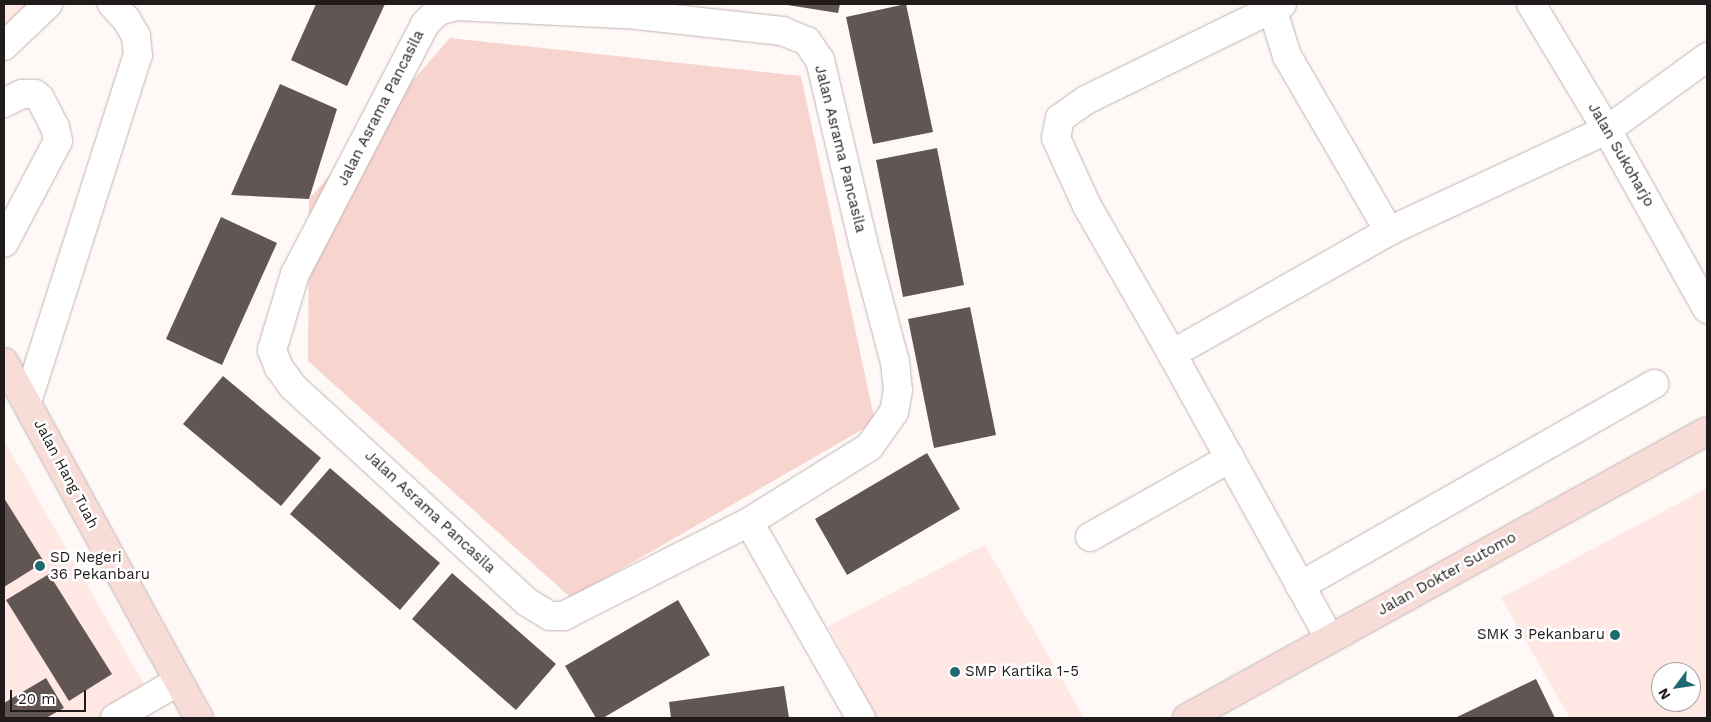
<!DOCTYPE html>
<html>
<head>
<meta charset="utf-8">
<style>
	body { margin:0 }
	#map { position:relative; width:1711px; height:722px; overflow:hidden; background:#fef8f7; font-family:"Work Sans",sans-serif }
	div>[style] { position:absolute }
	.built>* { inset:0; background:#ffe7e4 }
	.green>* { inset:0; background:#f8d4cf }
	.building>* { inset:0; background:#625655 }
	.roads { filter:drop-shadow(0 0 1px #c1b3b1) drop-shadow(0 0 1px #c1b3b1) }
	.minor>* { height:28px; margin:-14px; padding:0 14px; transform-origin:14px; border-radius:14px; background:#fff }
	.major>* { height:28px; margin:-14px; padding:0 14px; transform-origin:14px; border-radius:14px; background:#f7dcd8 }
	.dots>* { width:14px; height:14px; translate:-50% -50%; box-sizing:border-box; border:2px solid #fff; border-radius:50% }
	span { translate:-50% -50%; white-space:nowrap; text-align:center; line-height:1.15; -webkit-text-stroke:5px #fff; paint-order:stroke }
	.street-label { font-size:15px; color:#211c1b }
	.poi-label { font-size:15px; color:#211c1b }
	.left { translate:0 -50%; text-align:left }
	.right { translate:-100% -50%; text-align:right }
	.frame { position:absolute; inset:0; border:5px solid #211c1b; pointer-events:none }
	.north { position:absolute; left:1651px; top:662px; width:50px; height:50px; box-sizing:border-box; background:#fff; border:1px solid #a6a4a4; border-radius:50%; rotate:239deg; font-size:14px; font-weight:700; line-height:20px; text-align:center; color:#211c1b }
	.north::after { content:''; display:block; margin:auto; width:18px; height:22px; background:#1e6a71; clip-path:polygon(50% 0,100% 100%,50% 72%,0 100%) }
	.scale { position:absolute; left:10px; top:690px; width:76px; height:22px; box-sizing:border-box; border:2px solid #211c1b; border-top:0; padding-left:6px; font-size:15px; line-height:18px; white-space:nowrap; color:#211c1b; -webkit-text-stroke:4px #fff; paint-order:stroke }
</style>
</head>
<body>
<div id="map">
	<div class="built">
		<i style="clip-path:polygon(4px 4px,29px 4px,4px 28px)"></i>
		<i style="clip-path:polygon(4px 440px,149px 693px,107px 718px,4px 718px)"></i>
		<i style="clip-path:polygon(evenodd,1707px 488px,1707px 718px,1570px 718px,1501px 598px,1707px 488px,1661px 672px,1691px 672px,1691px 702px,1661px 702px,1661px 672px)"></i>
		<i style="clip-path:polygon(985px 545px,1084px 718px,877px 718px,828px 626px)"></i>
	</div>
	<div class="green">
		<i style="clip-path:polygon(450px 38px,801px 76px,875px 422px,571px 598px,308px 361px,309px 199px)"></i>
	</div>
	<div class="building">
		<i style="clip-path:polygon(316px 4px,385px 4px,347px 86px,291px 60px)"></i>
		<i style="clip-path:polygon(781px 4px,840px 4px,838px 13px)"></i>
		<i style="clip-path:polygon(906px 4px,933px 132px,873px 144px,846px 17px)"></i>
		<i style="clip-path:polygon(280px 84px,337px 109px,309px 199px,231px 195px)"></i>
		<i style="clip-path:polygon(937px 148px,964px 285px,903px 297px,876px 160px)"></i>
		<i style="clip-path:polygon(221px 217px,277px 243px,222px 365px,166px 339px)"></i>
		<i style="clip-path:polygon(970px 307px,996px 435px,934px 448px,908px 319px)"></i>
		<i style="clip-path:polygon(223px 376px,321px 458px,281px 506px,183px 424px)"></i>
		<i style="clip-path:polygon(927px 453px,960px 509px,847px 575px,815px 519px)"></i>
		<i style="clip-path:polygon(330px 468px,440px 563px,400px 610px,290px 514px)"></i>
		<i style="clip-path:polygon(4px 498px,44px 562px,4px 587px)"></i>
		<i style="clip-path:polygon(452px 573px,556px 664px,516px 710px,412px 619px)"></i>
		<i style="clip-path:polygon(49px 574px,112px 674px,69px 701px,6px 600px)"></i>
		<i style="clip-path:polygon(678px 600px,710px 655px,603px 718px,596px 718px,565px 666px)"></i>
		<i style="clip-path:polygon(46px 678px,64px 708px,46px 718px,4px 718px,4px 703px)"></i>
		<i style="clip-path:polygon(1536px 679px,1555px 718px,1455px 718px)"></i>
		<i style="clip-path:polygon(784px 686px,789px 718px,671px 718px,669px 702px)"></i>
	</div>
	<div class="roads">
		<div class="minor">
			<i style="left:1282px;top:4px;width:218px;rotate:153.9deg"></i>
			<i style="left:1086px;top:100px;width:32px;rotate:145deg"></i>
			<i style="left:1060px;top:118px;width:20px;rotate:101deg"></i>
			<i style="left:1056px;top:138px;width:75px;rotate:65.5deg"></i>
			<i style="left:1087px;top:206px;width:171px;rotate:60.1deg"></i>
			<i style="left:1172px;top:354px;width:326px;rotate:61deg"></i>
			<i style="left:1531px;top:4px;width:147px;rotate:58.9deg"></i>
			<i style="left:1607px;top:130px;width:205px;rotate:60.8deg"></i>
			<i style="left:456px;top:6px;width:181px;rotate:2.8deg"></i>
			<i style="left:637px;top:15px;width:146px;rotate:6.3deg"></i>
			<i style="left:782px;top:31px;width:27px;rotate:22deg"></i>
			<i style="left:807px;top:41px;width:23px;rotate:56deg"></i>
			<i style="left:820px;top:60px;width:187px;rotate:76.7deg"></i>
			<i style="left:863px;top:242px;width:124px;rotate:75.1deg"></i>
			<i style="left:895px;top:362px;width:28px;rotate:84deg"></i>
			<i style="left:898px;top:390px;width:22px;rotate:100deg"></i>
			<i style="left:894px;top:412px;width:43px;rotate:125.5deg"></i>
			<i style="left:869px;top:447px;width:142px;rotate:148deg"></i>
			<i style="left:749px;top:522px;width:208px;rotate:153.1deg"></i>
			<i style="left:564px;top:616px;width:14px;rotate:180deg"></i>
			<i style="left:550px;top:616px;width:27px;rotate:-149deg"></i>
			<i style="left:527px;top:602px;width:318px;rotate:-137.4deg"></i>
			<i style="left:293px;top:387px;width:24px;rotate:-126deg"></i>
			<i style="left:279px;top:368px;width:19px;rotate:-111deg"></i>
			<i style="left:272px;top:350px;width:79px;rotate:-73.2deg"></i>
			<i style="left:295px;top:274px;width:282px;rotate:-62.5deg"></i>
			<i style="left:425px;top:24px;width:18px;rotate:-45deg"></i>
			<i style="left:438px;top:11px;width:19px;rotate:-16deg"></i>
			<i style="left:1272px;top:8px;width:50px;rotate:72.6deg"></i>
			<i style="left:1287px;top:56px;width:203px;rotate:59.8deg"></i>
			<i style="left:4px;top:46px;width:61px;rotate:-43.7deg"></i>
			<i style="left:4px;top:103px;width:20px;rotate:-27deg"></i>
			<i style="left:22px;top:94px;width:13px"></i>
			<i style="left:35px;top:94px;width:6px;rotate:39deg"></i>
			<i style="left:40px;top:98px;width:33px;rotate:63deg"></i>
			<i style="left:55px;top:127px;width:14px;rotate:78deg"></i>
			<i style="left:58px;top:141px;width:115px;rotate:117.9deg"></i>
			<i style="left:1172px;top:354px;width:249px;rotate:-29.5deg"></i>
			<i style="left:1389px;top:231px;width:240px;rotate:-24.9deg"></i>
			<i style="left:1607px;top:130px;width:124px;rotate:-36.1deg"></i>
			<i style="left:27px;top:402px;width:364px;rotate:-72.3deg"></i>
			<i style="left:138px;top:55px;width:19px;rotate:-96deg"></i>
			<i style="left:136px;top:36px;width:20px;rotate:-120deg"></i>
			<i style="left:126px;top:19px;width:21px;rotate:-133deg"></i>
			<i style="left:749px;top:522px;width:226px;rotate:60.3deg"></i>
			<i style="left:1090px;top:537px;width:161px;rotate:-29.4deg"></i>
			<i style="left:1300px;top:586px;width:408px;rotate:-29.7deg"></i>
			<i style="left:115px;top:718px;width:72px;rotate:-30.1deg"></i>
		</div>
		<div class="major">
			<i style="left:4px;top:362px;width:406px;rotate:61.3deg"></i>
			<i style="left:1187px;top:718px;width:594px;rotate:-28.9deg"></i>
		</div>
	</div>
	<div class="dots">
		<i style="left:40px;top:566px;background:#1e6a71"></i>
		<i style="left:1615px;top:635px;background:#1e6a71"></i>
		<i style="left:955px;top:672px;background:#1e6a71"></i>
	</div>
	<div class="street-label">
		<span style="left:381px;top:108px;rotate:-63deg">Jalan Asrama Pancasila</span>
		<span style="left:840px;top:149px;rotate:76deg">Jalan Asrama Pancasila</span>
		<span style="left:1621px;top:155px;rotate:60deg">Jalan Sukoharjo</span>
		<span style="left:66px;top:474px;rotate:62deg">Jalan Hang Tuah</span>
		<span style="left:430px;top:512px;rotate:43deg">Jalan Asrama Pancasila</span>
		<span style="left:1447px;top:574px;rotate:-29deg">Jalan Dokter Sutomo</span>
	</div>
	<div class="poi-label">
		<span class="left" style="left:50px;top:566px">SD Negeri<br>36 Pekanbaru</span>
		<span class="right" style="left:1605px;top:635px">SMK 3 Pekanbaru</span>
		<span class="left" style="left:965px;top:672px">SMP Kartika 1-5</span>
	</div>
	<div class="frame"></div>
	<div class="north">N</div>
	<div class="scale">20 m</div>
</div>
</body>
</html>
